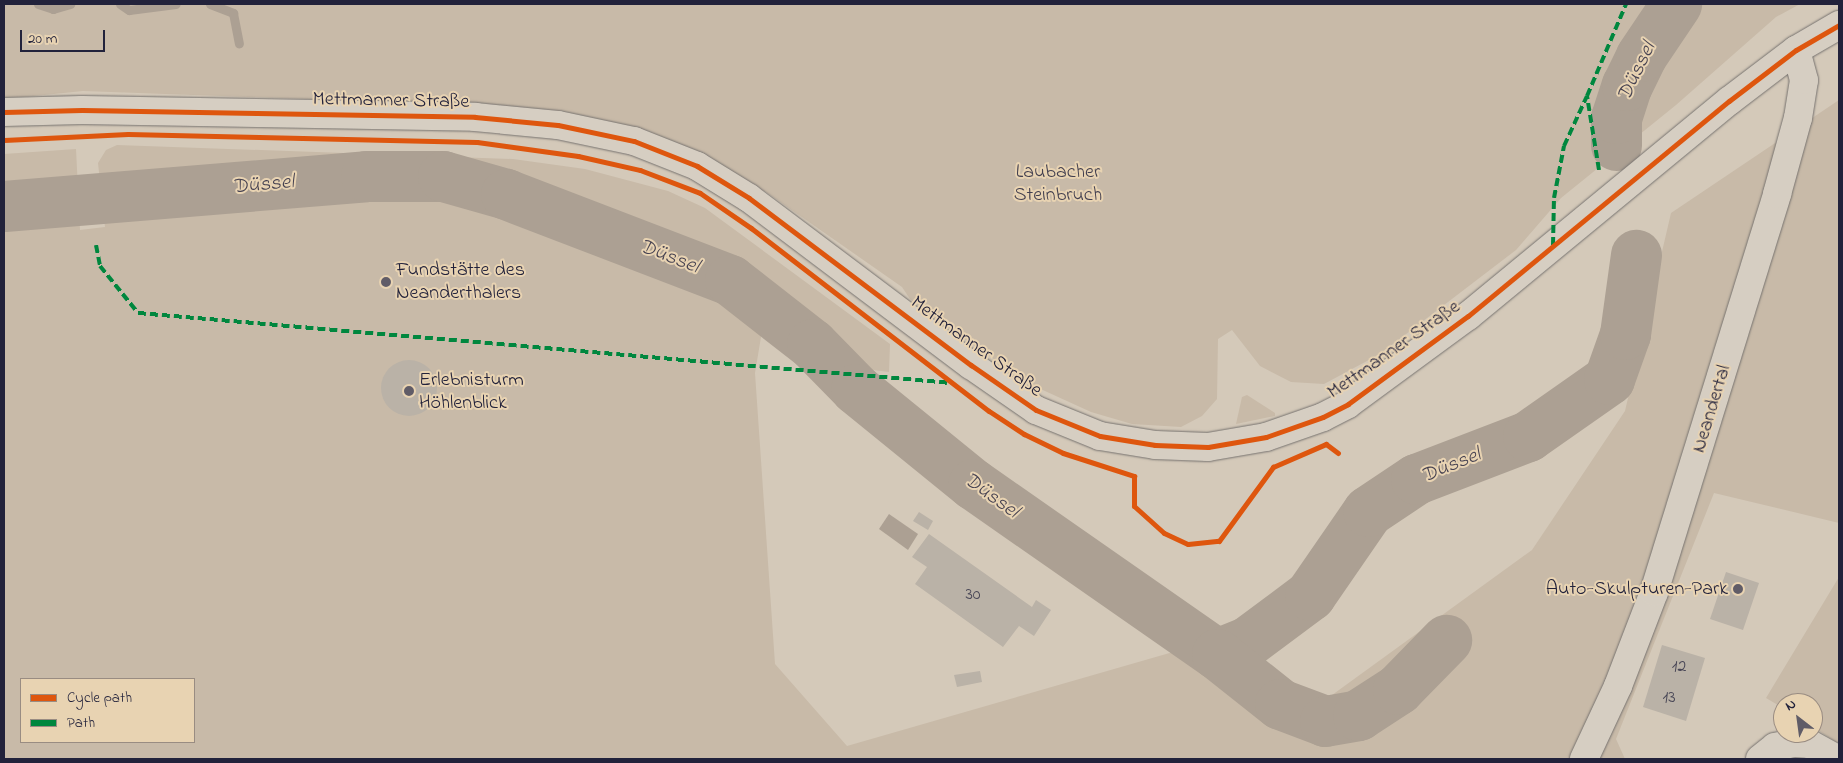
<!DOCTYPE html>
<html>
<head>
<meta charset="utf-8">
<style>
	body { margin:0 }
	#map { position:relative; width:1843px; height:763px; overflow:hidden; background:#d4c9b9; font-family:"Indie Flower",sans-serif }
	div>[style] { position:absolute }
	.green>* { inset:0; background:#c8baa8 }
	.water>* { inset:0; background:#aca093 }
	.stream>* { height:9px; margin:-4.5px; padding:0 4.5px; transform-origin:4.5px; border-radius:4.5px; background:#aca093 }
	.river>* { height:51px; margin:-25.5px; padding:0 25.5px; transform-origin:25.5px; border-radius:25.5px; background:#aca093 }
	.building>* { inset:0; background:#bab2a7 }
	.round { border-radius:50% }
	.roads { filter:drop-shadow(0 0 1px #76726f) drop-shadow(0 0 1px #76726f) }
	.secondary>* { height:28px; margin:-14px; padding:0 14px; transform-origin:14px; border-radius:14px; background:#d6cec2 }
	.quiet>* { height:4px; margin-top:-2px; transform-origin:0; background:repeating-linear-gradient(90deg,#00873e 0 8px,transparent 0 12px) }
	.cycleway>* { height:5px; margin:-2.5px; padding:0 2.5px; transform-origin:2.5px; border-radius:2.5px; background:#de560e }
	.dots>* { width:14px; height:14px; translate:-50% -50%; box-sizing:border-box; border:2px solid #e8d3b2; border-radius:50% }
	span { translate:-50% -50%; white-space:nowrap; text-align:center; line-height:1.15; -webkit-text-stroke:4px #e8d3b2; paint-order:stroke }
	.number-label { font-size:18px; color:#484656 }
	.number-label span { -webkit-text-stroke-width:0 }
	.street-label { font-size:20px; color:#22223b }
	.park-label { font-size:20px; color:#423f4f }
	.poi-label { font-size:20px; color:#22223b }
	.left { translate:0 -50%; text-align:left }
	.right { translate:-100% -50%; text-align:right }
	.water-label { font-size:21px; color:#464251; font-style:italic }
	.frame { position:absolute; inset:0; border:5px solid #22223b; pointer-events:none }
	.legend { position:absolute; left:20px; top:678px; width:175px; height:65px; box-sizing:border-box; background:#e8d3b2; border:1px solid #998c82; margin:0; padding:6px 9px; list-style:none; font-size:15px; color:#22223b }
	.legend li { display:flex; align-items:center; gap:10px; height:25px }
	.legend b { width:25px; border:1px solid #998c82 }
	.north { position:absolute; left:1773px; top:693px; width:50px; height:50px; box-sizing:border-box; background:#e8d3b2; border:1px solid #998c82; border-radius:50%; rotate:330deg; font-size:14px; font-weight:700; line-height:20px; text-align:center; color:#22223b }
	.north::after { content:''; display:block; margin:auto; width:18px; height:22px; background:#605c67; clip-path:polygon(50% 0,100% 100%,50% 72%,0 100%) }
	.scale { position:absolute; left:20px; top:30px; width:85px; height:22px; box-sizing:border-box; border:2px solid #22223b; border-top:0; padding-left:6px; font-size:15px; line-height:18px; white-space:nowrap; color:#22223b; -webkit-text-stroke:4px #e8d3b2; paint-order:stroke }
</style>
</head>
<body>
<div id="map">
	<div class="green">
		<i style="clip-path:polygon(4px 4px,1800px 4px,1776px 17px,1676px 105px,1561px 198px,1516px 250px,1380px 354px,1324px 384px,1291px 382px,1260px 366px,1232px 330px,1218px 339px,1217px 399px,1202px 416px,1181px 427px,1132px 424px,1091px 412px,1034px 386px,961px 337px,910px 299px,902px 287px,766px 192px,477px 105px,83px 91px,4px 99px)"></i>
		<i style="clip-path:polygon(evenodd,1839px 100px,1839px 523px,1714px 493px,1616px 739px,1625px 759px,4px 759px,4px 154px,76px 149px,80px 230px,105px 227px,98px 163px,106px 150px,117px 145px,513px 159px,585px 169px,668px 191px,705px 208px,890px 344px,889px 372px,810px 362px,763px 325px,755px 373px,775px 664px,847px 746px,1180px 650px,1299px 719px,1532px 550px,1625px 411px,1671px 213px,1839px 100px,21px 679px,194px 679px,194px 742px,21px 742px,21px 679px)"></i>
		<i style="clip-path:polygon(1247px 395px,1275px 413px,1275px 416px,1236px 424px,1242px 397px)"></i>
		<i style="clip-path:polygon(1839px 577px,1839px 744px,1813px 727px,1813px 703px,1783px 703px,1783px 708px,1766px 698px)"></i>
	</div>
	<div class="water">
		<i style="clip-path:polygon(889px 514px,918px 534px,908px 550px,879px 529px)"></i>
	</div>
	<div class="stream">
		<i style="left:38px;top:4px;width:16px;rotate:18deg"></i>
		<i style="left:53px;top:9px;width:18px;rotate:-16deg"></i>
		<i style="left:120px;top:4px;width:11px;rotate:34deg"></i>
		<i style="left:129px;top:10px;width:47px;rotate:-7.3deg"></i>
		<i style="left:210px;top:4px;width:25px;rotate:21deg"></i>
		<i style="left:233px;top:13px;width:31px;rotate:79deg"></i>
	</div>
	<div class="river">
		<i style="left:1616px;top:145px;width:27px;rotate:-90deg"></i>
		<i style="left:1616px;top:118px;width:35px;rotate:-72deg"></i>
		<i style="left:1627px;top:85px;width:32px;rotate:-64deg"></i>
		<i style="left:1641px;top:56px;width:63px;rotate:-56.1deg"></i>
		<i style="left:4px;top:206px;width:363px;rotate:-4.7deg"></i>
		<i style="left:366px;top:176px;width:77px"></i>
		<i style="left:443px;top:176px;width:66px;rotate:15.9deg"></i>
		<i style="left:506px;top:194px;width:240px;rotate:21deg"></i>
		<i style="left:730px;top:280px;width:104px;rotate:38deg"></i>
		<i style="left:812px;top:344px;width:63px;rotate:45.6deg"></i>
		<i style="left:856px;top:389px;width:151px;rotate:39.1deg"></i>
		<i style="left:973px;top:484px;width:297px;rotate:34.9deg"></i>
		<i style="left:1217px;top:654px;width:32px;rotate:-22deg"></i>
		<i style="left:1247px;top:642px;width:79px;rotate:-36.7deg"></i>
		<i style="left:1310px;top:595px;width:102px;rotate:-55.4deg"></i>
		<i style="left:1368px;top:511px;width:58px;rotate:-33.7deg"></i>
		<i style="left:1416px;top:479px;width:120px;rotate:-21deg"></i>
		<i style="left:1528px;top:436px;width:99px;rotate:-35.1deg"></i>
		<i style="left:1609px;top:379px;width:48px;rotate:-70.4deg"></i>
		<i style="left:1625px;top:334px;width:80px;rotate:-82.1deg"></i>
		<i style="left:1217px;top:654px;width:80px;rotate:38.4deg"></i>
		<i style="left:1280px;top:704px;width:48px;rotate:20.7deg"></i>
		<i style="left:1325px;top:721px;width:34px;rotate:-10deg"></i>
		<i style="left:1358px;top:715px;width:48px;rotate:-33deg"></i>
		<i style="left:1398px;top:689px;width:69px;rotate:-45.6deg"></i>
	</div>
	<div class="building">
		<i class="round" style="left:381px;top:360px;width:56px;height:56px"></i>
		<i style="clip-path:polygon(919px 512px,933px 521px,928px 530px,913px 521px)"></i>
		<i style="clip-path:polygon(929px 534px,1032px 607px,1036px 600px,1051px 610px,1034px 636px,1019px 626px,1003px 647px,915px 584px,927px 567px,912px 557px)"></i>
		<i style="clip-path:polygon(1726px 572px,1759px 583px,1743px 630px,1710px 619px)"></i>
		<i style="clip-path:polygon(1662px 645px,1705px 658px,1686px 721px,1643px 707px)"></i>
		<i style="clip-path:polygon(980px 671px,982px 682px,957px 687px,954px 675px)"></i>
	</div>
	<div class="roads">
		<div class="secondary">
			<i style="left:4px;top:112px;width:78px;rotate:-1.5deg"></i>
			<i style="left:82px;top:110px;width:393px;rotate:1deg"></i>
			<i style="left:475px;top:117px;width:83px;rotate:5.5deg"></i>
			<i style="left:558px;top:125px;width:78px;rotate:11.9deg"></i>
			<i style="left:634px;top:141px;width:68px;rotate:21.6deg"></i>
			<i style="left:697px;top:166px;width:61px;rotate:31.6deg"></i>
			<i style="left:749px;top:198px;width:278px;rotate:37deg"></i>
			<i style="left:971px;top:365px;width:79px;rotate:34.7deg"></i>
			<i style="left:1036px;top:410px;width:69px;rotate:22.1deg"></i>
			<i style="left:1100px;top:436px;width:56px;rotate:9.3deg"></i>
			<i style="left:1155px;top:445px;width:53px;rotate:2.2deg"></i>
			<i style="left:1208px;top:447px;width:59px;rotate:-9.8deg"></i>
			<i style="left:1266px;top:437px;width:60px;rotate:-19.3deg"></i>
			<i style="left:1323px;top:417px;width:28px;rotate:-27deg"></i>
			<i style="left:1348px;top:404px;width:149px;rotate:-36.3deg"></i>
			<i style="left:1468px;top:316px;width:338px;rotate:-39.5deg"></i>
			<i style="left:1729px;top:101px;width:84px;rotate:-37.3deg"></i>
			<i style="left:1796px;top:50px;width:50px;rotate:-30.2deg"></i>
			<i style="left:1584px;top:759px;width:81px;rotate:-65deg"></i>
			<i style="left:1618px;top:686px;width:101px;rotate:-69deg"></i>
			<i style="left:1654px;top:592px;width:417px;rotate:-72.8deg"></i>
			<i style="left:1777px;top:194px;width:79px;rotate:-74.6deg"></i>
			<i style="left:1798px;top:118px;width:38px;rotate:-81deg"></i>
			<i style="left:1804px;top:80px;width:31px;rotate:-105deg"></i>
			<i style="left:1760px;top:759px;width:19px;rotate:-39deg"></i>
			<i style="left:1775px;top:747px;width:19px;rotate:-12deg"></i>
			<i style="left:1794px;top:743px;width:16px;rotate:4deg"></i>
			<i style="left:1810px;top:744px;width:31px;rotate:29deg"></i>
		</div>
	</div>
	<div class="quiet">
		<i style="left:1599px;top:170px;width:75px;rotate:-99.2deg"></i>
		<i style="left:1587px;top:96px;width:100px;rotate:-67deg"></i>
		<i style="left:96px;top:245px;width:21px;rotate:79deg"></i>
		<i style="left:100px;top:266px;width:60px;rotate:51deg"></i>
		<i style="left:138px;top:313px;width:817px;rotate:4.92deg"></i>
		<i style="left:1553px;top:245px;width:47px;rotate:-88.8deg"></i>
		<i style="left:1554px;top:198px;width:53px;rotate:-79.1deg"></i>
		<i style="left:1564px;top:146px;width:55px;rotate:-65.3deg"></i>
	</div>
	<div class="cycleway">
		<i style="left:4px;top:112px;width:78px;rotate:-1.5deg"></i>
		<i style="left:82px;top:110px;width:393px;rotate:1deg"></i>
		<i style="left:475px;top:117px;width:83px;rotate:5.5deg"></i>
		<i style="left:558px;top:125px;width:78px;rotate:11.9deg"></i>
		<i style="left:634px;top:141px;width:68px;rotate:21.6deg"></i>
		<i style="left:697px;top:166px;width:61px;rotate:31.6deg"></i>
		<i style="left:749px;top:198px;width:278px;rotate:37deg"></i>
		<i style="left:971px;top:365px;width:79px;rotate:34.7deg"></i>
		<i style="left:1036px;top:410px;width:69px;rotate:22.1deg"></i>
		<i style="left:1100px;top:436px;width:56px;rotate:9.3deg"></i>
		<i style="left:1155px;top:445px;width:53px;rotate:2.2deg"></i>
		<i style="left:1208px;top:447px;width:59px;rotate:-9.8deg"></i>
		<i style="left:1266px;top:437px;width:60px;rotate:-19.3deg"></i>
		<i style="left:1323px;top:417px;width:28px;rotate:-27deg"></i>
		<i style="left:1348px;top:404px;width:149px;rotate:-36.3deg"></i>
		<i style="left:1468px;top:316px;width:338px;rotate:-39.5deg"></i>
		<i style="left:1729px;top:101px;width:84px;rotate:-37.3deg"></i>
		<i style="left:1796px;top:50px;width:50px;rotate:-30.2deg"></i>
		<i style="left:4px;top:140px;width:124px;rotate:-2.8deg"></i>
		<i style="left:128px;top:134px;width:349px;rotate:1.3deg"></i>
		<i style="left:477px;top:142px;width:102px;rotate:7.9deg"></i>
		<i style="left:578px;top:156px;width:64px;rotate:12.7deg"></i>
		<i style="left:640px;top:170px;width:64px;rotate:21deg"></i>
		<i style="left:700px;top:193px;width:62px;rotate:34.5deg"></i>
		<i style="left:751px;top:228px;width:300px;rotate:37.6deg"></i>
		<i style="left:989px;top:411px;width:42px;rotate:33.3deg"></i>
		<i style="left:1024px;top:434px;width:43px;rotate:26deg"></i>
		<i style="left:1063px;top:453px;width:75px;rotate:17.9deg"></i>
		<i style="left:1134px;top:476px;width:30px;rotate:90deg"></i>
		<i style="left:1134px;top:506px;width:40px;rotate:42deg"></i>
		<i style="left:1164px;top:533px;width:26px;rotate:25deg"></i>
		<i style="left:1188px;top:544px;width:31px;rotate:-6deg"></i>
		<i style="left:1219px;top:541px;width:92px;rotate:-53.9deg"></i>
		<i style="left:1273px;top:467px;width:58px;rotate:-23.5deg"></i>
		<i style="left:1326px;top:444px;width:15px;rotate:37deg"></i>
	</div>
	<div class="dots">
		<i style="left:386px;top:282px;background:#605c67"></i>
		<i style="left:409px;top:391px;background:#605c67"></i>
		<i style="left:1738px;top:589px;background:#605c67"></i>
	</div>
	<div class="number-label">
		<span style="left:973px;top:595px">30</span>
		<span style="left:1679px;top:667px">12</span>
		<span style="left:1669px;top:698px">13</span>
	</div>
	<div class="street-label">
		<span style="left:391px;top:101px;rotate:1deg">Mettmanner Straße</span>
		<span style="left:976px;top:347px;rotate:36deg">Mettmanner Straße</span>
		<span style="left:1394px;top:350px;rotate:-35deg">Mettmanner Straße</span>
		<span style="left:1712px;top:409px;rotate:-73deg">Neandertal</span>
	</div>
	<div class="park-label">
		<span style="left:1058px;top:184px">Laubacher<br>Steinbruch</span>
	</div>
	<div class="poi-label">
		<span class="left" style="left:396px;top:282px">Fundstätte des<br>Neanderthalers</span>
		<span class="left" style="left:419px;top:392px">Erlebnisturm<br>Höhlenblick</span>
		<span class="right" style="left:1728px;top:589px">Auto-Skulpturen-Park</span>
	</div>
	<div class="water-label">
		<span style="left:1637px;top:72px;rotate:-64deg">Düssel</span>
		<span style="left:263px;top:185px;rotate:-5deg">Düssel</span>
		<span style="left:669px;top:257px;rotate:21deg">Düssel</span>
		<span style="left:1451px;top:466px;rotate:-22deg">Düssel</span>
		<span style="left:991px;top:496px;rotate:36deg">Düssel</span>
	</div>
	<div class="frame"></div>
	<ul class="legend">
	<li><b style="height:6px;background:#de560e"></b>Cycle path</li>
	<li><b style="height:6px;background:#00873e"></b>Path</li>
	</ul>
	<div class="north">N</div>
	<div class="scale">20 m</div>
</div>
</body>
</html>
